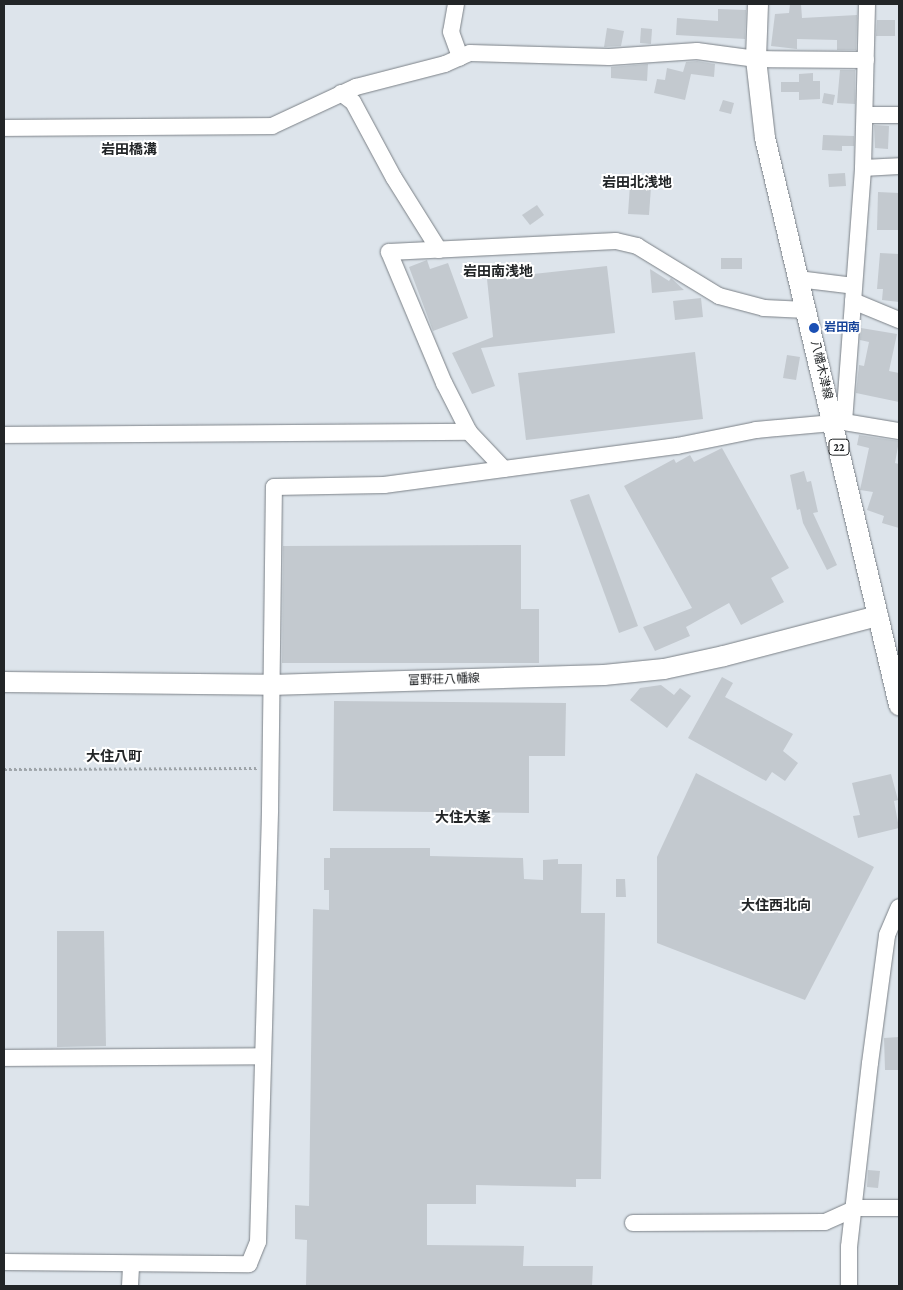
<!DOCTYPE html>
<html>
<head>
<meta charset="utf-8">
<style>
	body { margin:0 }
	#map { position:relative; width:903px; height:1290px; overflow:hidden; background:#dde4eb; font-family:"Crimson Pro","Noto Sans JP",serif }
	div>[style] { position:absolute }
	.building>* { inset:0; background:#c3c9cf }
	.path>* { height:2.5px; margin-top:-1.25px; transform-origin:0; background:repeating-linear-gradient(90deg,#9ea4a9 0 2.5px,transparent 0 5px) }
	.roads { filter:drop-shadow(0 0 1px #7b8187) drop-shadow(0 0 1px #7b8187) }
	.minor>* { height:16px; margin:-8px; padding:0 8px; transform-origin:8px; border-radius:8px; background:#fff }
	.major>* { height:20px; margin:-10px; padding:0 10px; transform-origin:10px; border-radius:10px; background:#fff }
	.dots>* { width:14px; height:14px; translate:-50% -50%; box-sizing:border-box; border:2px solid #fff; border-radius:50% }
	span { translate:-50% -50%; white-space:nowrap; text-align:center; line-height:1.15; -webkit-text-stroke:4px #fff; paint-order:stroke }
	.shield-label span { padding:1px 4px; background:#fff; border:1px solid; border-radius:4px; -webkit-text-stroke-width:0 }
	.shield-label { font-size:11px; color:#222527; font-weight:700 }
	.transit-label { font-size:12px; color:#164399; font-weight:700 }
	.left { translate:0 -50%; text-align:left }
	.street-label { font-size:12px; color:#222527 }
	.neighbourhood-label { font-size:14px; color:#222527; font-weight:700 }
	.frame { position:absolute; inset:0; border:5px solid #222527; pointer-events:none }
</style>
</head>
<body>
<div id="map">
	<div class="building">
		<i style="clip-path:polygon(790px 4px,801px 4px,802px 18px,857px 15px,856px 50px,837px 50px,837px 40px,797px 39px,797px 49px,771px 46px,775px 14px,789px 13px)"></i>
		<i style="clip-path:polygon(718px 9px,746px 10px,745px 39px,676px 35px,677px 18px,718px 21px)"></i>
		<i style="clip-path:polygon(877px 20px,895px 20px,895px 36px,876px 36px)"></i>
		<i style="clip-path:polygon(607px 28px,624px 31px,621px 46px,604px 47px)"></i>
		<i style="clip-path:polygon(641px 28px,652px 29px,651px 44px,640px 43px)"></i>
		<i style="clip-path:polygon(697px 61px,715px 64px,714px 77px,691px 74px,685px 100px,654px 93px,657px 79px,665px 80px,667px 68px,683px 72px,686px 62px)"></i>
		<i style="clip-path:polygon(648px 64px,647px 81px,611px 78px,611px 67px)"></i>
		<i style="clip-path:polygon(840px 70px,855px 70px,855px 104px,837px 103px)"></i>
		<i style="clip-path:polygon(813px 73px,813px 81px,820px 81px,820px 99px,799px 100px,799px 92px,781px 92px,781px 82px,799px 82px,799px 74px)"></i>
		<i style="clip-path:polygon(824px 93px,835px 95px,833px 105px,822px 103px)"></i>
		<i style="clip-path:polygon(723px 100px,734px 103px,731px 114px,719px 111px)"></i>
		<i style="clip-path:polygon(874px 125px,889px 126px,888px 149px,875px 148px)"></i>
		<i style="clip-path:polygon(823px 135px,854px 136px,854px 146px,842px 146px,842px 151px,822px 150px)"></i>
		<i style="clip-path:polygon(845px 173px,846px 186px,829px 187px,828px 174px)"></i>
		<i style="clip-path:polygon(630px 185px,651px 187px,649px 215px,628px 214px)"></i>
		<i style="clip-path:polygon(878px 192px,899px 193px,898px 230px,877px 230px)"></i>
		<i style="clip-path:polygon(537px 205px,544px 215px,530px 225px,522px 215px)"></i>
		<i style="clip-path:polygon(880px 253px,899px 254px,899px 302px,882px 300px,883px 289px,877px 289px)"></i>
		<i style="clip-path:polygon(721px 258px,742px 258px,742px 269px,721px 269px)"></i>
		<i style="clip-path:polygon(427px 260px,430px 269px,448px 263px,468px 318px,433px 331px,409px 267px)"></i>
		<i style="clip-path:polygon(607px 266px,615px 333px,481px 348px,495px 386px,472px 394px,452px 353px,493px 337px,487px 279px)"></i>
		<i style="clip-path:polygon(650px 269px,669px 281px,671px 278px,684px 290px,652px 293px)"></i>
		<i style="clip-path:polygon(701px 298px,703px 317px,675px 320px,673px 301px)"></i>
		<i style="clip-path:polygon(861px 328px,897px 334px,889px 371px,899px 373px,899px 402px,856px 393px,859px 365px,864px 366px,869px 342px,860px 340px)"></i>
		<i style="clip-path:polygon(695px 352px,703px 419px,526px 440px,518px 373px)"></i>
		<i style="clip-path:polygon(787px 355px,800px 357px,796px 380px,783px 378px)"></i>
		<i style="clip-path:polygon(859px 435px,899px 441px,895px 463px,899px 464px,899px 528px,882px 523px,884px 516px,867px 510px,873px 492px,860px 490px,869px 448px,857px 445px)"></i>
		<i style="clip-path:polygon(722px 448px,789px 568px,771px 578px,784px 602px,741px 625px,729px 603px,686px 627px,690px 636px,655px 651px,643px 627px,692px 608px,624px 486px,674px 459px,676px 463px,690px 455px,694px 462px)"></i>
		<i style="clip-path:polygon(804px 471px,807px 482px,811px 481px,818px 512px,813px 513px,837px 565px,827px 570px,803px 523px,800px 509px,797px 510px,790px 475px)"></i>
		<i style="clip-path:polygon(589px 494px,638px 626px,619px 633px,570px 500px)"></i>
		<i style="clip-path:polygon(521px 545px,521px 609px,539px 609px,539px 663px,282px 663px,283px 546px)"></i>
		<i style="clip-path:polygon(722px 677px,733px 683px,725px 697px,793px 734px,783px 751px,798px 763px,785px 781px,772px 772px,766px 781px,688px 738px)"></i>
		<i style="clip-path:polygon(661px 685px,674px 695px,680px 688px,691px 696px,667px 728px,630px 700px,640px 688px)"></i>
		<i style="clip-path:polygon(334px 701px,566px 703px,565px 756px,529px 756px,529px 813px,333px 811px)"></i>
		<i style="clip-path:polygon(696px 773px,874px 867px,805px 1000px,657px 943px,657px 857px)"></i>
		<i style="clip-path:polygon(891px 774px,898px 800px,894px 801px,899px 828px,858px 838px,853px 816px,860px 815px,852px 783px)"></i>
		<i style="clip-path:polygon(330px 848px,430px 848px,430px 856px,523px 858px,524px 879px,543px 880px,543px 860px,558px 859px,558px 864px,582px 864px,581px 913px,605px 913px,601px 1179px,576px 1179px,576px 1187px,476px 1185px,476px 1204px,427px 1204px,427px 1245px,524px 1246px,523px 1266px,593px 1266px,592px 1286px,306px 1286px,307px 1240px,295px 1239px,295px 1205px,309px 1206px,313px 909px,329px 910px,329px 890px,324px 890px,324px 858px,330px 858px)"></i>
		<i style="clip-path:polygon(616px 879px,625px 879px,626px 897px,616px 897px)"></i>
		<i style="clip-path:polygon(57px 931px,104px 931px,106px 1046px,57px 1047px)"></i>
		<i style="clip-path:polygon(899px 1037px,899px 1070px,885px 1070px,884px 1038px)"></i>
		<i style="clip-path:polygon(868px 1170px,880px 1171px,878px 1188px,867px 1187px)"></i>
	</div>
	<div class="path">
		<i style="left:4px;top:769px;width:253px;rotate:-0.2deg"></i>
	</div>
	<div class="roads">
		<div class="minor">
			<i style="left:456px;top:4px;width:28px;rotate:100deg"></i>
			<i style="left:451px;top:32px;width:27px;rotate:70deg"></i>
			<i style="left:341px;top:93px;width:15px;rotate:37deg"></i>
			<i style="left:353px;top:102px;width:86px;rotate:61.7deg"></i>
			<i style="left:394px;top:178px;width:85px;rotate:58deg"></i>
			<i style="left:865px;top:115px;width:34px"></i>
			<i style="left:4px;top:128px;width:268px;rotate:-0.4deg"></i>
			<i style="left:272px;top:126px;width:93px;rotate:-24.9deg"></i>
			<i style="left:356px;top:87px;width:92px;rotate:-14.5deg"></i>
			<i style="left:445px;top:64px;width:27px;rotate:-24deg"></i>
			<i style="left:470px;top:53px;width:139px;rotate:1.6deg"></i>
			<i style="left:609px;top:57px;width:88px;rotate:-3.9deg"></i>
			<i style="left:697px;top:51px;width:60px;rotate:7.7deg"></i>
			<i style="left:756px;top:59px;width:110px;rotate:0.5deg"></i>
			<i style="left:863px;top:168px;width:36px;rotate:-3deg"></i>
			<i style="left:798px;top:279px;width:56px;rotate:7.1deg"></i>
			<i style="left:853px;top:301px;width:50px;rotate:22.4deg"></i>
			<i style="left:844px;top:422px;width:255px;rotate:-85.7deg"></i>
			<i style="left:863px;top:168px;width:164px;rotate:-88.6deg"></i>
			<i style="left:4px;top:435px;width:465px;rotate:-0.4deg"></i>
			<i style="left:504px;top:469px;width:51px;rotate:-133.4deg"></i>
			<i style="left:469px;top:432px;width:55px;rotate:-117deg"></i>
			<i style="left:444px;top:383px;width:142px;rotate:-112.8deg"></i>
			<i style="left:389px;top:252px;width:227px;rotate:-2.8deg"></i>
			<i style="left:616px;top:241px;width:22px;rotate:13deg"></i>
			<i style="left:637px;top:246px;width:96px;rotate:31.4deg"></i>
			<i style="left:719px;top:296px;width:47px;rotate:14.9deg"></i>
			<i style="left:764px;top:308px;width:42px;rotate:2.7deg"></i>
			<i style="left:4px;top:1058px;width:258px;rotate:-0.4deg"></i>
			<i style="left:633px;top:1223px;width:192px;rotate:-0.3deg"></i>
			<i style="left:825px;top:1222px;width:34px;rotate:-24deg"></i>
			<i style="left:856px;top:1208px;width:43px"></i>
			<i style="left:4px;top:1262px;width:245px;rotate:0.5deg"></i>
			<i style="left:249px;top:1264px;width:24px;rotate:-68deg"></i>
			<i style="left:258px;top:1242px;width:432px;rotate:-88.4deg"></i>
			<i style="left:270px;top:810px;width:323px;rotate:-89.3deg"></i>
			<i style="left:274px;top:487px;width:110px;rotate:-1deg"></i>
			<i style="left:384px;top:485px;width:296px;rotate:-7.6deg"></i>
			<i style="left:677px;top:446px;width:81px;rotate:-11.4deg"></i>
			<i style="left:756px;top:430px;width:88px;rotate:-5.2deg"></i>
			<i style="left:844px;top:422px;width:56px;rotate:9.3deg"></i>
			<i style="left:130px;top:1286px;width:22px;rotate:-87deg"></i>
			<i style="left:849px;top:1286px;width:39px;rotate:-90deg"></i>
			<i style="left:849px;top:1247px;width:185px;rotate:-83.5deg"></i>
			<i style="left:870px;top:1063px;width:129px;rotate:-82.4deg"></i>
			<i style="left:887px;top:935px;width:30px;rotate:-67deg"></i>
		</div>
		<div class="major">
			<i style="left:758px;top:4px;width:55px;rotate:92.1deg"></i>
			<i style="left:756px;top:59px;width:80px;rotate:83.5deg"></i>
			<i style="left:765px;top:138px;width:583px;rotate:76.7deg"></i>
			<i style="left:4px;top:682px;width:266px;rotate:0.6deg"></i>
			<i style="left:270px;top:685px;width:334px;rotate:-1.7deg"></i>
			<i style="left:604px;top:675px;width:60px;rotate:-5.7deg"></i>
			<i style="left:664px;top:669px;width:61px;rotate:-12.2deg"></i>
			<i style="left:724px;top:656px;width:159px;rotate:-14.6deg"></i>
		</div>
	</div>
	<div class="dots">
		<i style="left:814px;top:328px;background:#1a4fb4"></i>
	</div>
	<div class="shield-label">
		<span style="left:839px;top:447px">22</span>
	</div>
	<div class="transit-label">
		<span class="left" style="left:824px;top:328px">岩田南</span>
	</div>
	<div class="street-label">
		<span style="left:821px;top:370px;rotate:77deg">八幡木津線</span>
		<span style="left:444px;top:680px;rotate:-2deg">富野荘八幡線</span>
	</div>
	<div class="neighbourhood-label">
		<span style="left:129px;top:149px">岩田橋溝</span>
		<span style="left:637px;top:182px">岩田北浅地</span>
		<span style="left:498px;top:271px">岩田南浅地</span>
		<span style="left:114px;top:756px">大住八町</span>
		<span style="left:463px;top:817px">大住大峯</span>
		<span style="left:776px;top:905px">大住西北向</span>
	</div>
	<div class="frame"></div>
</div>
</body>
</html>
